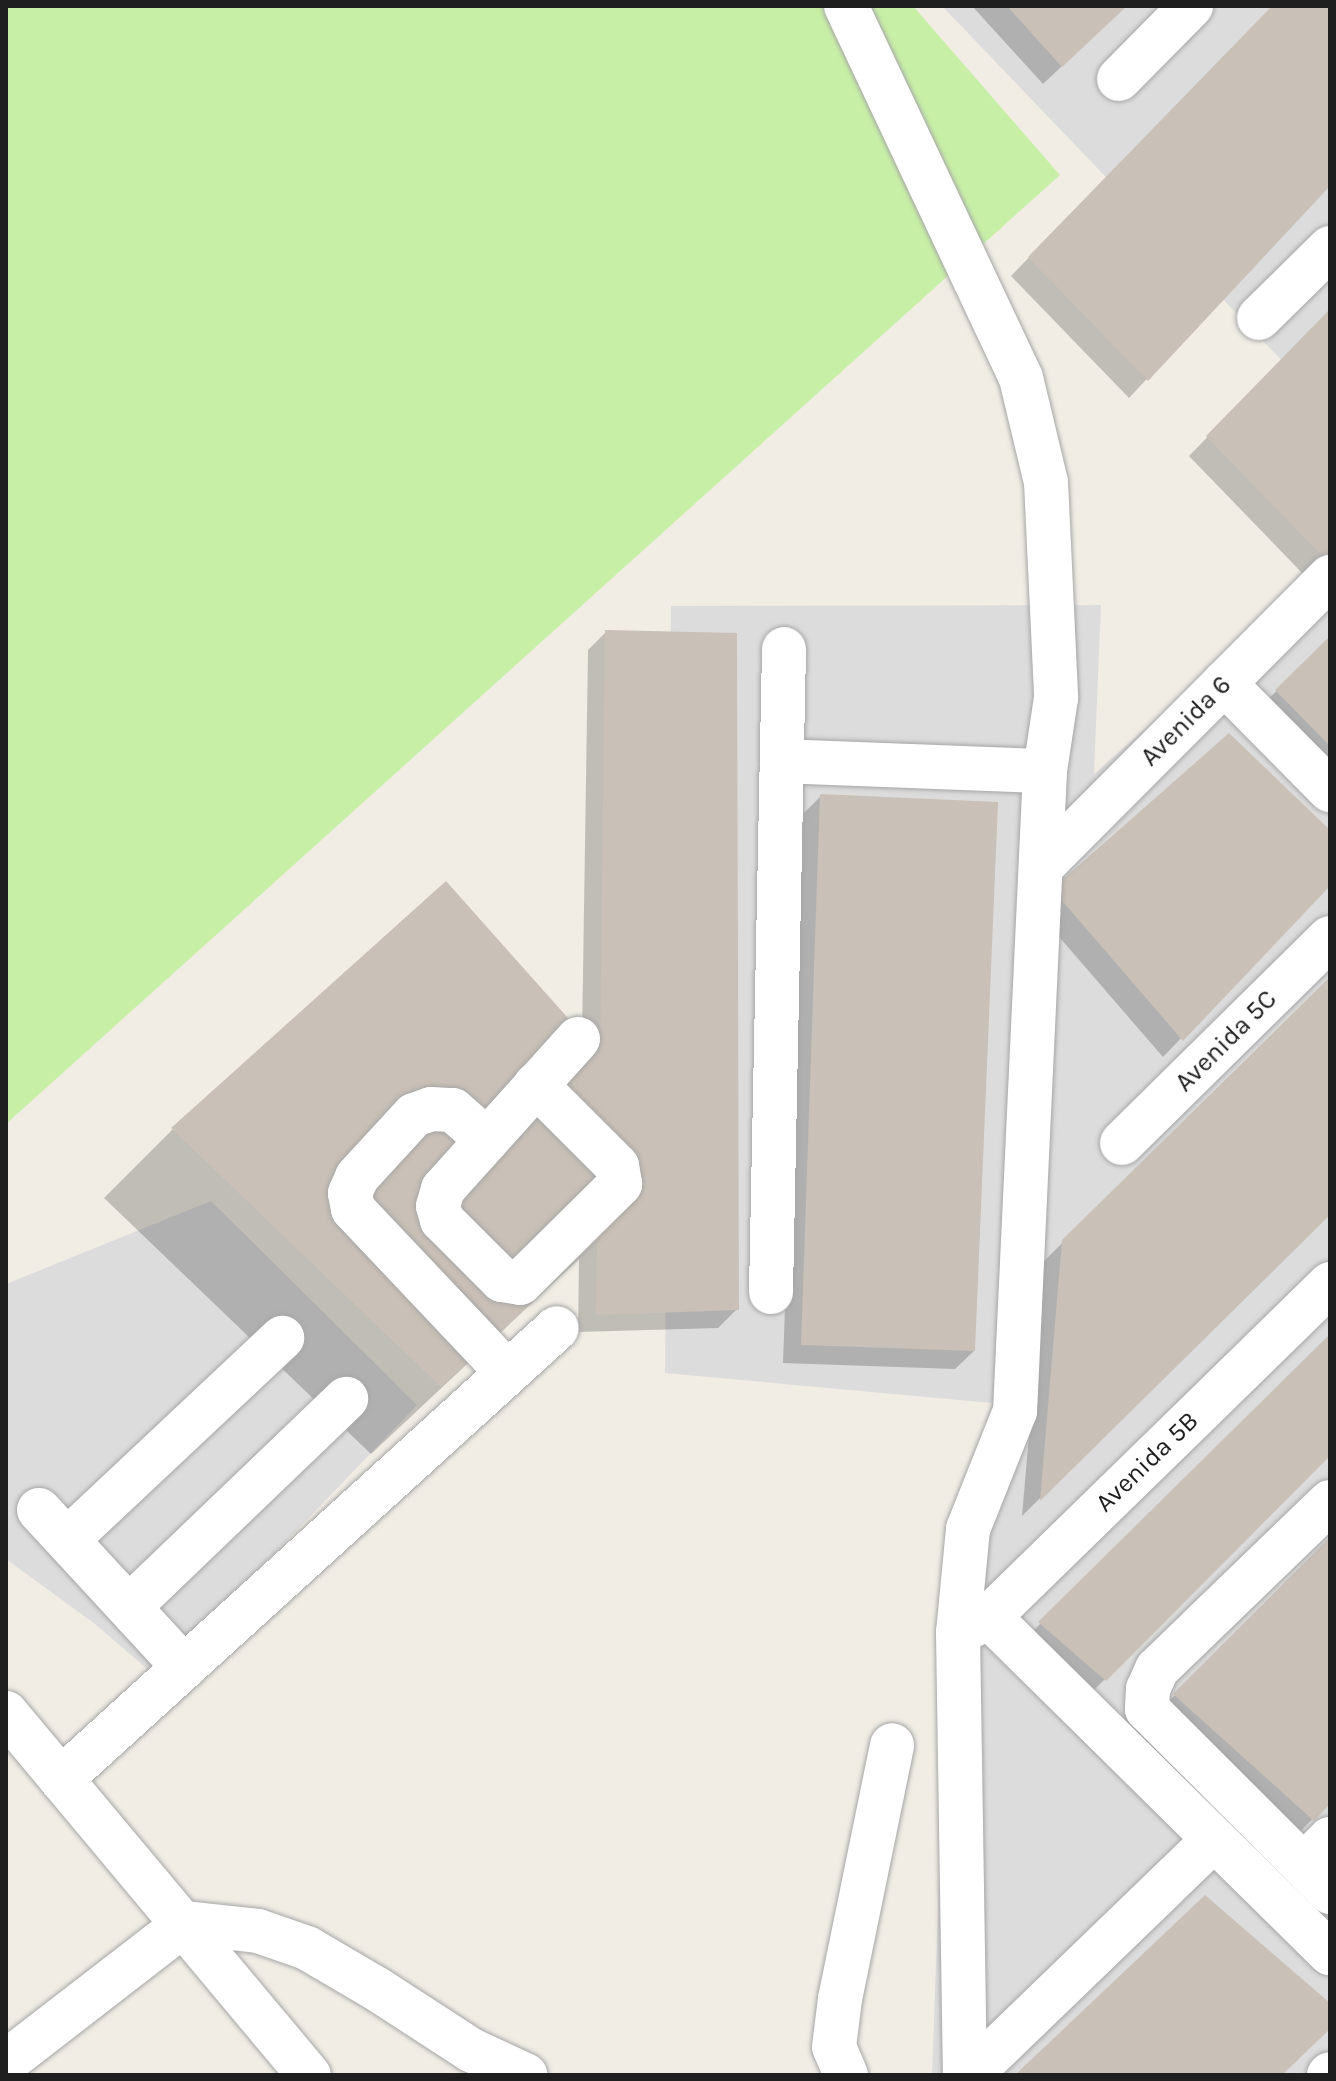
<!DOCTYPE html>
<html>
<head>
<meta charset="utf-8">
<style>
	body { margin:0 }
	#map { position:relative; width:1336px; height:2081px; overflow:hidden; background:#f1ede5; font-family:Karla,sans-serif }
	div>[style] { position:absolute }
	.residential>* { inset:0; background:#dddcdc }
	.grass>* { inset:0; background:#c8efa6 }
	.shadow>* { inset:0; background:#0003 }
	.building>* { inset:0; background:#c9c0b7 }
	.roads { filter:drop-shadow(0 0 2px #a6a6a6) drop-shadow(0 0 2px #a6a6a6) }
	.minor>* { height:44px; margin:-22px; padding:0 22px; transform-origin:22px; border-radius:22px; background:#fff }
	span { translate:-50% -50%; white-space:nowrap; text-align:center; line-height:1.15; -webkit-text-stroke:6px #fff; paint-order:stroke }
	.street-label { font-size:26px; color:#1f1f1f }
	.frame { position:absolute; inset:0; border:8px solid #1f1f1f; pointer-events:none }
</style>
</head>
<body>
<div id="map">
	<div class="residential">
		<i style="clip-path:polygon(942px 6px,1330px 6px,1330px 411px)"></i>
		<i style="clip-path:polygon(1330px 565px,1330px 2075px,932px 2075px,951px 1545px,992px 1403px,665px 1373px,671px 606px,1101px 605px,1094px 774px)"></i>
		<i style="clip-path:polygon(211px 1201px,417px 1405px,176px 1656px,153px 1674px,95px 1624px,6px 1559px,6px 1284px)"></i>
	</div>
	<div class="grass">
		<i style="clip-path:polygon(6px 6px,913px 6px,1060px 175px,6px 1124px)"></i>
	</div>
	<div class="shadow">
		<i style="clip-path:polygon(972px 6px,1126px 6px,1043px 84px)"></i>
		<i style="clip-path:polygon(1274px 6px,1330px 6px,1330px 183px,1129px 398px,1011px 276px)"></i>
		<i style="clip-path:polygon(1330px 311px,1330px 553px,1306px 577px,1189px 456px)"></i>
		<i style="clip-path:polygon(606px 632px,737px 1309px,718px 1328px,578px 1332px,579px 1259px,371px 1454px,104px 1198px,173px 1129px,582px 1038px,588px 650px)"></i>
		<i style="clip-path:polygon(1330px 639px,1330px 782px,1258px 709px)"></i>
		<i style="clip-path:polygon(821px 796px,974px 1351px,955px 1369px,783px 1363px,803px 814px)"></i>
		<i style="clip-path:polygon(1330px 832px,1330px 883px,1163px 1057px,1035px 909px,1054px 890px)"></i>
		<i style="clip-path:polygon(1330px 980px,1330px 1212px,1022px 1516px,1044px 1261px)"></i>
		<i style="clip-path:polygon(1330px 1337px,1330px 1453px,1086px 1698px,1022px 1642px)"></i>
		<i style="clip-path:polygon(1330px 1540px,1330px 1801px,1294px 1838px,1156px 1714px)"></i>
	</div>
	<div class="building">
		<i style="clip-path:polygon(1007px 6px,1127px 6px,1062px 67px)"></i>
		<i style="clip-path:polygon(1272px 6px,1330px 6px,1330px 186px,1148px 381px,1028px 257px)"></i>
		<i style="clip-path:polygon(1330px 309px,1330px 556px,1326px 560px,1206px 436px)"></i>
		<i style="clip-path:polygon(605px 630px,737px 633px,739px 1310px,596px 1315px,597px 1241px,441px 1387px,171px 1128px,446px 881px,600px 1054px)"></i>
		<i style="clip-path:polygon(1330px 636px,1330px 746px,1275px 690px)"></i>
		<i style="clip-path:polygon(1229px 733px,1330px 830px,1330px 886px,1183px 1041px,1052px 889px)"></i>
		<i style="clip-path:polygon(820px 794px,998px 802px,975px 1351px,801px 1345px)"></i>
		<i style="clip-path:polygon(1330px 977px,1330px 1215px,1040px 1501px,1062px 1240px)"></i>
		<i style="clip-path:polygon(1330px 1334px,1330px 1456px,1106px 1681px,1038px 1622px)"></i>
		<i style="clip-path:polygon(1330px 1537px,1330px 1804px,1314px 1821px,1173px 1694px)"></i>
		<i style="clip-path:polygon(1205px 1895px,1330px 2003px,1330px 2029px,1282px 2075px,1015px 2075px)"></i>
	</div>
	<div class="roads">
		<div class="minor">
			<i style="left:846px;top:6px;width:411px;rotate:64.8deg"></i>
			<i style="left:1021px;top:378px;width:107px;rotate:76.5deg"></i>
			<i style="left:1046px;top:482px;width:216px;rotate:87.3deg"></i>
			<i style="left:1056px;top:698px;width:74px;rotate:98.6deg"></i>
			<i style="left:1045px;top:771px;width:641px;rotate:92.68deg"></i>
			<i style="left:1015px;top:1411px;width:127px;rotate:111.7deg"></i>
			<i style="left:968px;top:1529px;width:104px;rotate:95.5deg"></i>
			<i style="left:958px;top:1633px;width:442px;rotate:89.1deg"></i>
			<i style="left:1119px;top:79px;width:103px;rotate:-45.4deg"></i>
			<i style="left:1259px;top:318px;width:100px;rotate:-44.6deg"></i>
			<i style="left:1224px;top:683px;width:151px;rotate:45.3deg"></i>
			<i style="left:782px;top:761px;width:263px;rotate:2.2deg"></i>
			<i style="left:1043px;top:865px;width:407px;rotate:-45.1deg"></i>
			<i style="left:487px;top:1140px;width:66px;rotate:131.9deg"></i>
			<i style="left:443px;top:1189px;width:18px;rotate:106deg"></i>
			<i style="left:438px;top:1206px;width:15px;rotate:74deg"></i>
			<i style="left:442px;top:1220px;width:85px;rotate:45deg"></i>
			<i style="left:502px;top:1280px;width:18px;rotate:9deg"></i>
			<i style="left:520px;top:1283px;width:141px;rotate:-44.7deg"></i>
			<i style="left:620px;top:1184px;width:18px;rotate:-99deg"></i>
			<i style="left:617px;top:1166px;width:115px;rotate:-135deg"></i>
			<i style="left:1122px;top:1143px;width:292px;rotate:-44.6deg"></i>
			<i style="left:771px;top:1292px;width:643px;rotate:-88.84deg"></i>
			<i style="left:507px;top:1372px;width:224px;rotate:-133.4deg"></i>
			<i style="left:353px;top:1209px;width:16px;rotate:-101deg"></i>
			<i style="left:350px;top:1193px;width:17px;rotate:-66deg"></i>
			<i style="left:357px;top:1177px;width:84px;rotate:-47.4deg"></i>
			<i style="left:414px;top:1115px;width:18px;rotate:-19deg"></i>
			<i style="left:431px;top:1109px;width:22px;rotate:3deg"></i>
			<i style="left:453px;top:1110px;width:45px;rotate:41.4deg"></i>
			<i style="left:487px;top:1140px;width:136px;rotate:-48deg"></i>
			<i style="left:1330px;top:1502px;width:240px;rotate:136deg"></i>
			<i style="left:1157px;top:1669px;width:22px;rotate:114deg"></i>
			<i style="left:1148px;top:1689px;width:20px;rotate:93deg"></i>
			<i style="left:1147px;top:1709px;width:259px;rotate:45deg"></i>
			<i style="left:39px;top:1510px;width:214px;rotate:47.3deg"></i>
			<i style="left:68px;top:1539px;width:294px;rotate:-43.2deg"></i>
			<i style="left:129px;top:1607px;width:301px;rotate:-43.8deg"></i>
			<i style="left:989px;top:1617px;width:479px;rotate:44.6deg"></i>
			<i style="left:958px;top:1633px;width:35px;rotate:-27deg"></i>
			<i style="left:989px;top:1617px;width:477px;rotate:-44.3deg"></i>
			<i style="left:6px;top:1713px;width:472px;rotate:50.1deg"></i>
			<i style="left:61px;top:1779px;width:670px;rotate:-42.28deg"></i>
			<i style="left:1304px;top:1865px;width:37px;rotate:-45deg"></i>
			<i style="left:6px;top:2062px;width:227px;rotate:-37.7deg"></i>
			<i style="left:186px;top:1923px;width:72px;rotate:6.3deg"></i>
			<i style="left:258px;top:1931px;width:52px;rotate:19.1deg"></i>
			<i style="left:307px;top:1948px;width:81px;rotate:30.4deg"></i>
			<i style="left:377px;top:1989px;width:112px;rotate:33deg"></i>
			<i style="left:471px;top:2050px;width:60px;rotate:24.8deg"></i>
			<i style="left:846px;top:2075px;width:30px;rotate:-113deg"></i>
			<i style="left:834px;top:2047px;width:48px;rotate:-82.9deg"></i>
			<i style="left:840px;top:1999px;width:259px;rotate:-78.4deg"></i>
			<i style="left:970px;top:2075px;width:339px;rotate:-44deg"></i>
			<i style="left:1329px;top:2075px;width:1px;rotate:-45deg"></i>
		</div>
	</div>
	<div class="street-label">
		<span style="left:1186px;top:721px;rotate:-45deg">Avenida 6</span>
		<span style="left:1226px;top:1041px;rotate:-45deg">Avenida 5C</span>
		<span style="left:1147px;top:1462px;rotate:-44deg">Avenida 5B</span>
	</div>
	<div class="frame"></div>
</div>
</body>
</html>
